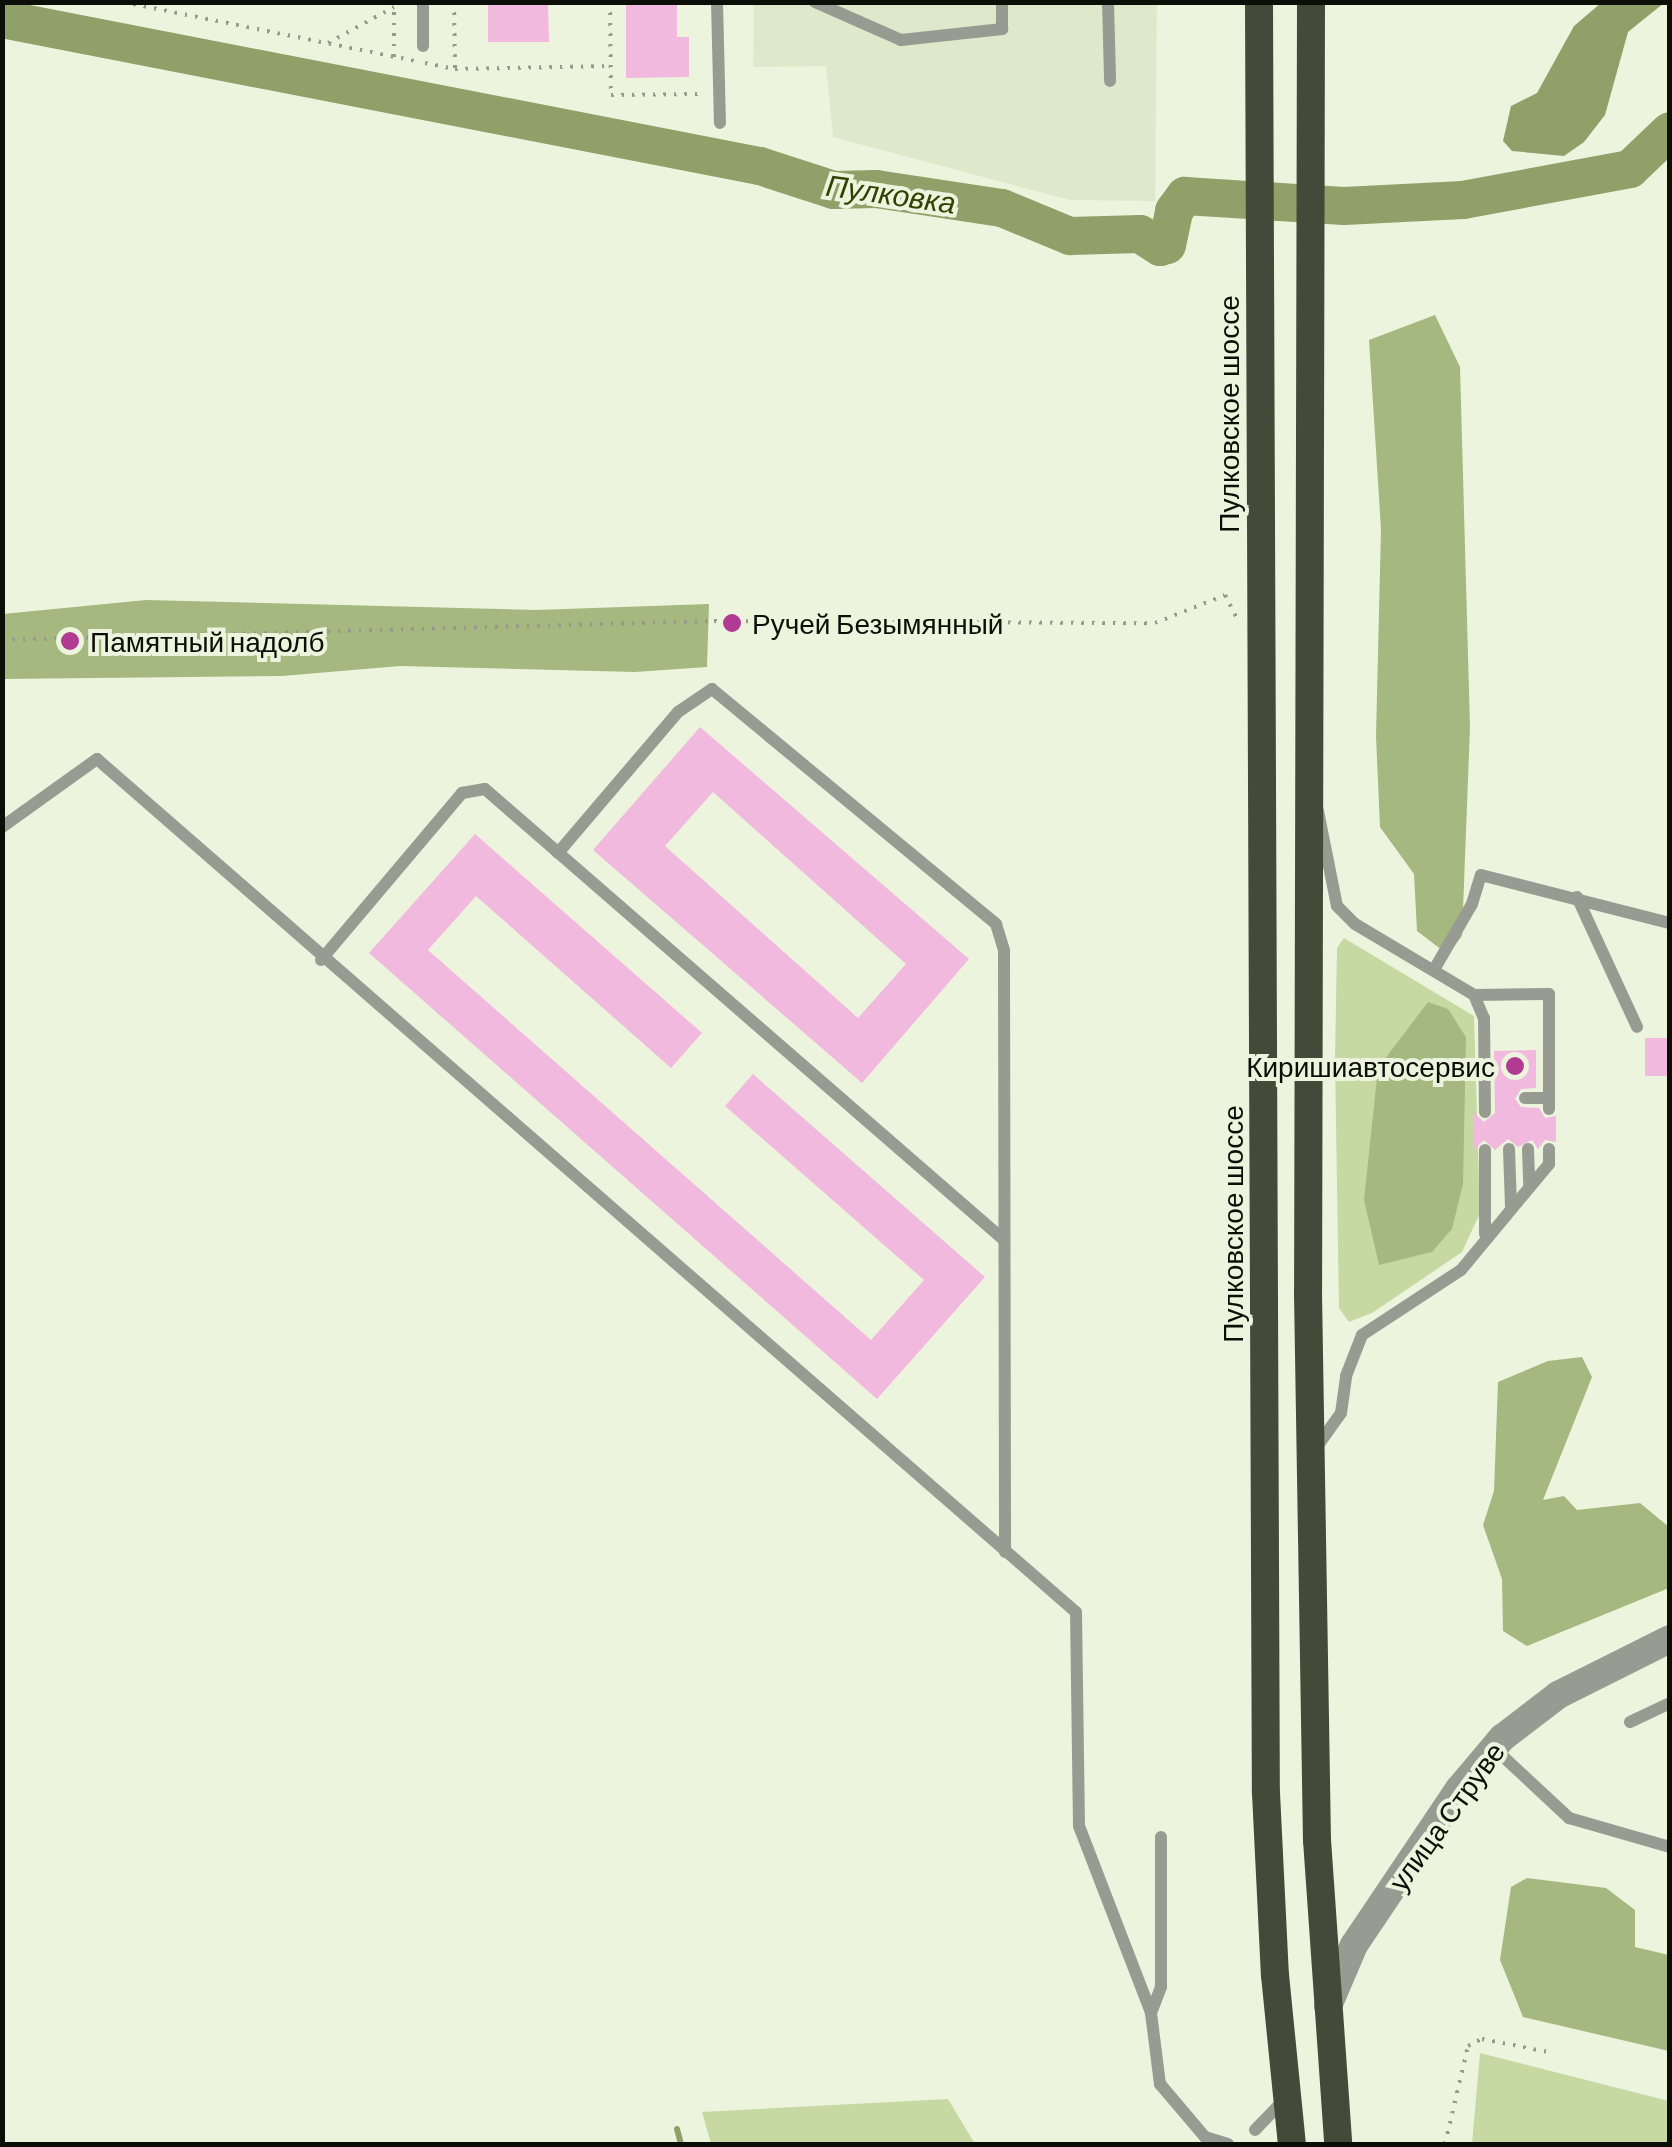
<!DOCTYPE html>
<html>
<head>
<meta charset="utf-8">
<style>
	body { margin:0 }
	#map { position:relative; width:1672px; height:2147px; overflow:hidden; background:#ecf4dd; font-family:Barlow,sans-serif }
	div>[style] { position:absolute }
	.built>* { inset:0; background:#dee9cb }
	.green>* { inset:0; background:#c6d9a2 }
	.forest>* { inset:0; background:#a5b87f }
	.water>* { inset:0; background:#8fa169 }
	.stream>* { height:6px; margin:-3px; padding:0 3px; transform-origin:3px; border-radius:3px; background:#8fa169 }
	.river>* { height:38px; margin:-19px; padding:0 19px; transform-origin:19px; border-radius:19px; background:#8fa169 }
	.building>* { inset:0; background:#f2b9de }
	.path>* { height:4px; margin-top:-2px; transform-origin:0; background:repeating-linear-gradient(90deg,#959b8a 0 2.5px,transparent 0 10.5px) }
	.service>* { height:12px; margin:-6px; padding:0 6px; transform-origin:6px; border-radius:6px; background:#989b92 }
	.tertiary>* { height:28px; margin:-14px; padding:0 14px; transform-origin:14px; border-radius:14px; background:#989b92 }
	.trunk>* { height:28px; margin:-14px; padding:0 14px; transform-origin:14px; border-radius:14px; background:#444a39 }
	.dots>* { width:28px; height:28px; translate:-50% -50%; box-sizing:border-box; border:5px solid #ecf4dd; border-radius:50% }
	span { translate:-50% -50%; white-space:nowrap; text-align:center; line-height:1.15; -webkit-text-stroke:8px #ecf4dd; paint-order:stroke }
	.street-label { font-size:28px; color:#0c0f08 }
	.poi-label { font-size:28px; color:#0c0f08 }
	.left { translate:0 -50%; text-align:left }
	.right { translate:-100% -50%; text-align:right }
	.water-label { font-size:30px; color:#324100; font-style:italic }
	.frame { position:absolute; inset:0; border:5px solid #0c0f08; pointer-events:none }
</style>
</head>
<body>
<div id="map">
	<div class="built">
		<i style="clip-path:polygon(754px 3px,1157px 3px,1155px 201px,1070px 200px,833px 137px,826px 66px,753px 67px)"></i>
	</div>
	<div class="green">
		<i style="clip-path:polygon(1344px 938px,1474px 1016px,1480px 1213px,1462px 1252px,1372px 1313px,1349px 1322px,1339px 1308px,1335px 1059px,1337px 948px)"></i>
		<i style="clip-path:polygon(1480px 2053px,1669px 2101px,1669px 2144px,1472px 2144px)"></i>
		<i style="clip-path:polygon(948px 2099px,975px 2144px,711px 2144px,702px 2112px)"></i>
	</div>
	<div class="forest">
		<i style="clip-path:polygon(1435px 315px,1460px 367px,1470px 727px,1462px 936px,1452px 949px,1442px 950px,1417px 931px,1414px 874px,1380px 827px,1376px 736px,1381px 529px,1369px 340px)"></i>
		<i style="clip-path:polygon(146px 600px,536px 610px,709px 604px,707px 667px,635px 672px,400px 666px,282px 676px,3px 679px,3px 614px)"></i>
		<i style="clip-path:polygon(1428px 1002px,1448px 1009px,1466px 1037px,1463px 1184px,1452px 1229px,1432px 1252px,1379px 1265px,1364px 1200px,1378px 1068px)"></i>
		<i style="clip-path:polygon(1582px 1357px,1592px 1377px,1543px 1500px,1564px 1496px,1577px 1510px,1640px 1503px,1669px 1527px,1669px 1588px,1527px 1646px,1503px 1631px,1502px 1579px,1483px 1525px,1494px 1491px,1498px 1382px,1548px 1361px)"></i>
		<i style="clip-path:polygon(1527px 1878px,1606px 1888px,1635px 1910px,1635px 1947px,1669px 1955px,1669px 2051px,1523px 2017px,1500px 1960px,1511px 1887px)"></i>
	</div>
	<div class="water">
		<i style="clip-path:polygon(1601px 3px,1664px 3px,1628px 32px,1605px 115px,1584px 142px,1564px 156px,1512px 151px,1503px 141px,1511px 106px,1537px 93px,1574px 26px)"></i>
	</div>
	<div class="stream">
		<i style="left:677px;top:2129px;width:16px;rotate:75deg"></i>
	</div>
	<div class="river">
		<i style="left:2px;top:19px;width:772px;rotate:10.98deg"></i>
		<i style="left:760px;top:166px;width:78px;rotate:18deg"></i>
		<i style="left:834px;top:190px;width:42px;rotate:-1.4deg"></i>
		<i style="left:876px;top:189px;width:127px;rotate:8.6deg"></i>
		<i style="left:1002px;top:208px;width:74px;rotate:22.4deg"></i>
		<i style="left:1070px;top:236px;width:70px;rotate:-1.6deg"></i>
		<i style="left:1140px;top:234px;width:24px;rotate:33deg"></i>
		<i style="left:1160px;top:247px;width:7px;rotate:-16deg"></i>
		<i style="left:1167px;top:245px;width:35px;rotate:-78deg"></i>
		<i style="left:1174px;top:211px;width:19px;rotate:-54deg"></i>
		<i style="left:1185px;top:196px;width:159px;rotate:3.6deg"></i>
		<i style="left:1344px;top:206px;width:119px;rotate:-2.9deg"></i>
		<i style="left:1463px;top:200px;width:170px;rotate:-10.5deg"></i>
		<i style="left:1630px;top:169px;width:55px;rotate:-43.5deg"></i>
	</div>
	<div class="building">
		<i style="clip-path:polygon(488px 2px,548px 3px,549px 42px,488px 42px)"></i>
		<i style="clip-path:polygon(626px 2px,677px 2px,677px 37px,689px 37px,689px 77px,626px 78px)"></i>
		<i style="clip-path:polygon(evenodd,700px 727px,969px 959px,862px 1083px,593px 850px,700px 727px,713px 792px,906px 964px,858px 1018px,665px 846px,713px 792px)"></i>
		<i style="clip-path:polygon(475px 834px,702px 1033px,671px 1068px,476px 896px,428px 950px,871px 1340px,924px 1280px,725px 1106px,753px 1074px,985px 1277px,877px 1399px,369px 953px)"></i>
		<i style="clip-path:polygon(1645px 1038px,1670px 1038px,1670px 1076px,1645px 1076px)"></i>
		<i style="clip-path:polygon(1536px 1050px,1536px 1088px,1521px 1089px,1515px 1099px,1521px 1107px,1539px 1108px,1545px 1118px,1556px 1116px,1556px 1142px,1545px 1140px,1538px 1149px,1532px 1140px,1518px 1147px,1508px 1139px,1495px 1150px,1484px 1140px,1474px 1150px,1473px 1112px,1484px 1122px,1495px 1113px,1494px 1051px)"></i>
	</div>
	<div class="path">
		<i style="left:123px;top:2px;width:299px;rotate:11.4deg"></i>
		<i style="left:394px;top:2px;width:55px;rotate:90deg"></i>
		<i style="left:454px;top:2px;width:67px;rotate:89.1deg"></i>
		<i style="left:455px;top:69px;width:155px;rotate:-1.1deg"></i>
		<i style="left:610px;top:2px;width:93px;rotate:89.4deg"></i>
		<i style="left:611px;top:95px;width:92px;rotate:-0.6deg"></i>
		<i style="left:328px;top:43px;width:75px;rotate:-28.6deg"></i>
		<i style="left:425px;top:63px;width:31px;rotate:11deg"></i>
		<i style="left:2px;top:640px;width:712px;rotate:-1.53deg"></i>
		<i style="left:714px;top:621px;width:441px;rotate:0.3deg"></i>
		<i style="left:1155px;top:623px;width:75px;rotate:-21.8deg"></i>
		<i style="left:1225px;top:595px;width:28px;rotate:63deg"></i>
		<i style="left:1445px;top:2144px;width:101px;rotate:-76.8deg"></i>
		<i style="left:1468px;top:2046px;width:16px;rotate:-27deg"></i>
		<i style="left:1482px;top:2039px;width:73px;rotate:11deg"></i>
	</div>
	<div class="service">
		<i style="left:423px;top:2px;width:44px;rotate:90deg"></i>
		<i style="left:717px;top:2px;width:121px;rotate:88.6deg"></i>
		<i style="left:815px;top:2px;width:94px;rotate:23.8deg"></i>
		<i style="left:901px;top:40px;width:102px;rotate:-6.2deg"></i>
		<i style="left:1002px;top:29px;width:27px;rotate:-90deg"></i>
		<i style="left:1108px;top:2px;width:79px;rotate:88.5deg"></i>
		<i style="left:1318px;top:811px;width:97px;rotate:78.7deg"></i>
		<i style="left:1337px;top:906px;width:25px;rotate:45deg"></i>
		<i style="left:1355px;top:924px;width:139px;rotate:30.8deg"></i>
		<i style="left:1474px;top:995px;width:25px;rotate:67deg"></i>
		<i style="left:1484px;top:1018px;width:94px;rotate:89.4deg"></i>
		<i style="left:2px;top:827px;width:117px;rotate:-35.6deg"></i>
		<i style="left:97px;top:759px;width:1298px;rotate:41.07deg"></i>
		<i style="left:1076px;top:1612px;width:214px;rotate:89.2deg"></i>
		<i style="left:1079px;top:1826px;width:200px;rotate:68.9deg"></i>
		<i style="left:1151px;top:2013px;width:72px;rotate:82.8deg"></i>
		<i style="left:1160px;top:2084px;width:70px;rotate:49.7deg"></i>
		<i style="left:1205px;top:2137px;width:24px;rotate:17deg"></i>
		<i style="left:558px;top:853px;width:185px;rotate:-49.6deg"></i>
		<i style="left:678px;top:712px;width:41px;rotate:-34.1deg"></i>
		<i style="left:712px;top:689px;width:369px;rotate:39.6deg"></i>
		<i style="left:996px;top:924px;width:28px;rotate:73deg"></i>
		<i style="left:1004px;top:951px;width:601px;rotate:89.9deg"></i>
		<i style="left:1577px;top:897px;width:143px;rotate:65.2deg"></i>
		<i style="left:321px;top:960px;width:219px;rotate:-49.8deg"></i>
		<i style="left:462px;top:793px;width:23px;rotate:-10deg"></i>
		<i style="left:485px;top:789px;width:688px;rotate:40.99deg"></i>
		<i style="left:1435px;top:968px;width:74px;rotate:-60deg"></i>
		<i style="left:1472px;top:904px;width:30px;rotate:-73deg"></i>
		<i style="left:1481px;top:875px;width:195px;rotate:14.3deg"></i>
		<i style="left:1474px;top:995px;width:75px;rotate:-0.8deg"></i>
		<i style="left:1549px;top:994px;width:115px;rotate:90deg"></i>
		<i style="left:1525px;top:1098px;width:24px"></i>
		<i style="left:1509px;top:1149px;width:58px;rotate:88deg"></i>
		<i style="left:1528px;top:1149px;width:37px;rotate:88deg"></i>
		<i style="left:1485px;top:1150px;width:84px;rotate:90deg"></i>
		<i style="left:1316px;top:1448px;width:43px;rotate:-54.5deg"></i>
		<i style="left:1341px;top:1413px;width:37px;rotate:-82deg"></i>
		<i style="left:1346px;top:1376px;width:44px;rotate:-68.7deg"></i>
		<i style="left:1362px;top:1335px;width:118px;rotate:-33.3deg"></i>
		<i style="left:1461px;top:1270px;width:138px;rotate:-50.3deg"></i>
		<i style="left:1549px;top:1164px;width:15px;rotate:-90deg"></i>
		<i style="left:1630px;top:1722px;width:44px;rotate:-25.4deg"></i>
		<i style="left:1494px;top:1748px;width:103px;rotate:43deg"></i>
		<i style="left:1569px;top:1818px;width:105px;rotate:16deg"></i>
		<i style="left:1151px;top:2013px;width:28px;rotate:-69deg"></i>
		<i style="left:1161px;top:1987px;width:150px;rotate:-90deg"></i>
		<i style="left:1255px;top:2130px;width:42px;rotate:-46deg"></i>
	</div>
	<div class="tertiary">
		<i style="left:1328px;top:2006px;width:66px;rotate:-66.9deg"></i>
		<i style="left:1354px;top:1945px;width:188px;rotate:-56.1deg"></i>
		<i style="left:1459px;top:1789px;width:67px;rotate:-49.9deg"></i>
		<i style="left:1502px;top:1738px;width:71px;rotate:-37.5deg"></i>
		<i style="left:1558px;top:1695px;width:125px;rotate:-26.6deg"></i>
	</div>
	<div class="trunk">
		<i style="left:1259px;top:2px;width:1791px;rotate:89.78deg"></i>
		<i style="left:1266px;top:1793px;width:182px;rotate:87.2deg"></i>
		<i style="left:1275px;top:1975px;width:170px;rotate:84.3deg"></i>
		<i style="left:1311px;top:2px;width:1291px;rotate:90.13deg"></i>
		<i style="left:1308px;top:1293px;width:547px;rotate:89.06deg"></i>
		<i style="left:1317px;top:1840px;width:305px;rotate:86deg"></i>
	</div>
	<div class="dots">
		<i style="left:732px;top:623px;background:#b13b92"></i>
		<i style="left:70px;top:641px;background:#b13b92"></i>
		<i style="left:1515px;top:1066px;background:#b13b92"></i>
	</div>
	<div class="street-label">
		<span style="left:1228px;top:414px;rotate:-90deg">Пулковское шоссе</span>
		<span style="left:1232px;top:1224px;rotate:-90deg">Пулковское шоссе</span>
		<span style="left:1446px;top:1816px;rotate:-54deg">улица Струве</span>
	</div>
	<div class="poi-label">
		<span class="left" style="left:752px;top:623px">Ручей Безымянный</span>
		<span class="left" style="left:90px;top:641px">Памятный надолб</span>
		<span class="right" style="left:1495px;top:1066px">Киришиавтосервис</span>
	</div>
	<div class="water-label">
		<span style="left:891px;top:193px;rotate:8deg">Пулковка</span>
	</div>
	<div class="frame"></div>
</div>
</body>
</html>
